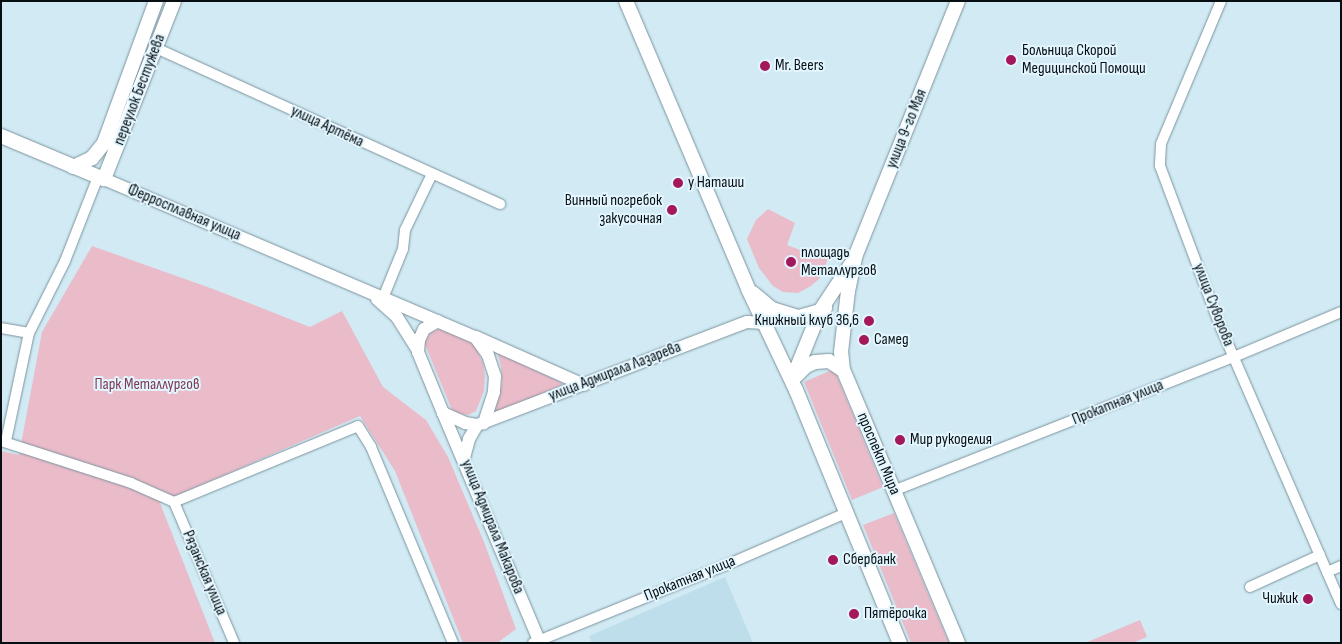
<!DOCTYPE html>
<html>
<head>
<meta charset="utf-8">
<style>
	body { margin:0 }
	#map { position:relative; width:1342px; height:644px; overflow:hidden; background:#d1eaf4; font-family:"Sofia Sans Condensed",sans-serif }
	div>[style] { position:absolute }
	.built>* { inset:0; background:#bedeec }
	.green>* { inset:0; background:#eabbc9 }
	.roads { filter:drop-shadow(0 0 1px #7c939d) drop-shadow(0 0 1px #7c939d) }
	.minor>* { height:10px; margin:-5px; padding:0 5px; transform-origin:5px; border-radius:5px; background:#fff }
	.tertiary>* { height:12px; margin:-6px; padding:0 6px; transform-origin:6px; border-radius:6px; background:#fff }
	.secondary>* { height:14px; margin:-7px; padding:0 7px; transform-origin:7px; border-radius:7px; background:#fff }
	.dots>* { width:14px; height:14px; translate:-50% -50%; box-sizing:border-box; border:2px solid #e3f6ff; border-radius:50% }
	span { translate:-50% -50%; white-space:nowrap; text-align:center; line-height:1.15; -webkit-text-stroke:4px #e3f6ff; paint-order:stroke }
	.poi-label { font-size:16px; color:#070f12 }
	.left { translate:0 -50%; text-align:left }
	.right { translate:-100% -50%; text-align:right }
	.street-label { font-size:16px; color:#070f12 }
	.park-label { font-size:16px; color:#7f3a54 }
	.frame { position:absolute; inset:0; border:2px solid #070f12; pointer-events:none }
</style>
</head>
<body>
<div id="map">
	<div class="built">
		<i style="clip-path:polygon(725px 577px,753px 643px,592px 643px,589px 636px)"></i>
	</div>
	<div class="green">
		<i style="clip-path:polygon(768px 209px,795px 223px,787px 245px,808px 253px,811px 247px,830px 254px,820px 278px,811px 286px,798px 293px,783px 292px,773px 286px,759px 268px,747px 239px,756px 220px)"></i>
		<i style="clip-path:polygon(92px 246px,213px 289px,310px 327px,342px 311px,383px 387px,426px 420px,448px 457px,484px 542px,516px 629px,497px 643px,463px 643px,395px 471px,360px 416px,160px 503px,215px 643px,1px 643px,1px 451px,19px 455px,42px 332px)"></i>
		<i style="clip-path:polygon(442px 328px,474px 344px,483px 363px,485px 376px,484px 391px,476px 411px,468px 415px,459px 414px,452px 410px,424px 342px,432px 332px)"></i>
		<i style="clip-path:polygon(497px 352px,562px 383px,562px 385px,494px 414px,492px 411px,502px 384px,501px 366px)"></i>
		<i style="clip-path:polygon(834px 369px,883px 487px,852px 500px,804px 382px)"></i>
		<i style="clip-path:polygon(894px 513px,949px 643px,911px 643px,863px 525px)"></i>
		<i style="clip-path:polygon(1140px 620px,1147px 637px,1132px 643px,1085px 643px)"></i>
	</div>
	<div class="roads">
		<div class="minor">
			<i style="left:1221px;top:1px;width:155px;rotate:112.8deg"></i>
			<i style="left:1161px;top:144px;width:22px;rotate:93deg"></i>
			<i style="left:1160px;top:166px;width:173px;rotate:69.4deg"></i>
			<i style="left:1221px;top:328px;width:301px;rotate:66.5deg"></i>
			<i style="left:156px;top:48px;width:378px;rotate:24.4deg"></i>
			<i style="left:383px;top:298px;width:53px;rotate:-67.8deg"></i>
			<i style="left:403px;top:249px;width:19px;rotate:-84deg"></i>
			<i style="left:405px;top:230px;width:62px;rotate:-64.3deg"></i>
			<i style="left:1px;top:328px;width:28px;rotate:10deg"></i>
			<i style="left:1px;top:441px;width:137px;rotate:17.9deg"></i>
			<i style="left:131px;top:483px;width:47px;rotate:23.8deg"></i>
			<i style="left:174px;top:502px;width:199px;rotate:-22.4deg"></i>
			<i style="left:358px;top:426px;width:25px;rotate:58deg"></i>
			<i style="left:371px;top:447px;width:212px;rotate:67.3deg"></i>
			<i style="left:6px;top:441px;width:110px;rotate:-78deg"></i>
			<i style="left:29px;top:333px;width:80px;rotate:-63.4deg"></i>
			<i style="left:65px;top:261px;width:90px;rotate:-68.6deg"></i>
			<i style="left:893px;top:491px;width:366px;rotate:-21.5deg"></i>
			<i style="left:1234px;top:357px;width:116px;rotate:-22.8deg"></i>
			<i style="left:174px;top:502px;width:153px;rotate:66.9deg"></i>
			<i style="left:1327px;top:572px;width:15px;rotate:-23deg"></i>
			<i style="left:1250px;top:587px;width:77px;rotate:-24.6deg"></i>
			<i style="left:533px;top:643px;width:206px;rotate:-22deg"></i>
			<i style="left:724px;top:566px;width:133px;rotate:-23.5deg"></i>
		</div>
		<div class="tertiary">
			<i style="left:104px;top:179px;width:403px;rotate:23.1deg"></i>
			<i style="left:475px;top:337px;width:22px;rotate:54deg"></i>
			<i style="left:488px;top:355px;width:22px;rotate:72deg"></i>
			<i style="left:495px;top:376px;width:16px;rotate:94deg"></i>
			<i style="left:494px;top:392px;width:33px;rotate:108deg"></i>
			<i style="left:377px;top:299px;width:27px;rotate:42deg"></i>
			<i style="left:397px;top:317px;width:40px;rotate:58deg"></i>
			<i style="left:438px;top:321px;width:16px;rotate:150deg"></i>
			<i style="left:424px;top:329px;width:12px;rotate:114deg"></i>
			<i style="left:419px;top:340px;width:12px;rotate:95deg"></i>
			<i style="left:418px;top:352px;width:66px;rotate:67.7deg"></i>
			<i style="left:443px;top:413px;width:24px;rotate:24deg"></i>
			<i style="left:465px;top:423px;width:12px;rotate:9deg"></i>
			<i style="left:477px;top:425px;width:289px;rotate:-20.9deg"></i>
			<i style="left:747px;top:322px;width:17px;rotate:3deg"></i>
			<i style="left:476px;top:337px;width:118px;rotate:24deg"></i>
			<i style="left:443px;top:413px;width:250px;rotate:67.1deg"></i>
			<i style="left:464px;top:458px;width:20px;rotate:-75deg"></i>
			<i style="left:469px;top:439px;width:16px;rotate:-60deg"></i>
		</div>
		<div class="secondary">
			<i style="left:626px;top:1px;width:313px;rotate:67deg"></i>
			<i style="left:748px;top:289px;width:112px;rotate:64.6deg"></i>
			<i style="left:796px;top:390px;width:274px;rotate:67.7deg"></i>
			<i style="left:1px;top:136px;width:112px;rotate:22.7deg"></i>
			<i style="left:104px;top:179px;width:191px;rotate:-68.5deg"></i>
			<i style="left:73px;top:167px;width:21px;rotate:-25deg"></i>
			<i style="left:92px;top:158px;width:19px;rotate:-51deg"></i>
			<i style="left:104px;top:143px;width:151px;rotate:-69.9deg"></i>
			<i style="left:753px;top:293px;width:25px;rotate:40deg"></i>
			<i style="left:772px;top:309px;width:28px;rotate:17deg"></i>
			<i style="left:799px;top:317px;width:22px;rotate:-16deg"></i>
			<i style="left:820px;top:311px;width:6px;rotate:-31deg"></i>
			<i style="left:796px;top:376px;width:14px;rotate:-45deg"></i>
			<i style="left:806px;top:366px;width:10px;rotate:-24deg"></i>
			<i style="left:815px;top:362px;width:14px;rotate:-4deg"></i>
			<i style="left:829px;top:361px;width:17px;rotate:33deg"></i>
			<i style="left:792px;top:380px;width:74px;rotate:-67.9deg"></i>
			<i style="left:820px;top:311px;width:56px;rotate:-56.6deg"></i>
			<i style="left:958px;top:643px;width:296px;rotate:-112.8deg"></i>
			<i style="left:843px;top:370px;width:18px;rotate:-96deg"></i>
			<i style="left:841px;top:352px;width:61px;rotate:-83.5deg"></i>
			<i style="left:848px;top:291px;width:35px;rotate:-78deg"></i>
			<i style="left:855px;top:257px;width:276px;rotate:-68.1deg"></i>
		</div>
	</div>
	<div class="dots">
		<i style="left:1011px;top:60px;background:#a4175b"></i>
		<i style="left:765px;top:66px;background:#a4175b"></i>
		<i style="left:678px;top:183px;background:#a4175b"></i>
		<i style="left:672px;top:210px;background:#a4175b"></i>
		<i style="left:791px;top:262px;background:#a4175b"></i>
		<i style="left:869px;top:321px;background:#a4175b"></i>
		<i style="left:864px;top:340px;background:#a4175b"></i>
		<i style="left:900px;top:440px;background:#a4175b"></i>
		<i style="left:833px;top:560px;background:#a4175b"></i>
		<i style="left:1308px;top:599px;background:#a4175b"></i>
		<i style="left:854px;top:614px;background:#a4175b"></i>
	</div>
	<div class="poi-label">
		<span class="left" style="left:1022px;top:60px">Больница Скорой<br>Медицинской Помощи</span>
		<span class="left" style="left:775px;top:66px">Mr. Beers</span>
		<span class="left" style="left:688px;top:183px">у Наташи</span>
		<span class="right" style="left:662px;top:210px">Винный погребок<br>закусочная</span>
		<span class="left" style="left:801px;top:262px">площадь<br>Металлургов</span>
		<span class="right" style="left:859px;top:321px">Книжный клуб 36,6</span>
		<span class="left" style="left:874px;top:340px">Самед</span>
		<span class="left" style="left:910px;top:440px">Мир рукоделия</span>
		<span class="left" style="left:843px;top:560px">Сбербанк</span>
		<span class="right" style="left:1298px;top:599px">Чижик</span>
		<span class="left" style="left:864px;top:614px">Пятёрочка</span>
	</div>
	<div class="street-label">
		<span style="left:140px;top:90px;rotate:-69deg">переулок Бестужева</span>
		<span style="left:327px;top:127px;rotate:25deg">улица Артёма</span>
		<span style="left:907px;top:129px;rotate:-68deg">улица 9-го Мая</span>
		<span style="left:184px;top:213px;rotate:23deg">Ферросплавная улица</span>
		<span style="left:1213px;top:305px;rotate:69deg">улица Суворова</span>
		<span style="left:615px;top:372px;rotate:-21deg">улица Адмирала Лазарева</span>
		<span style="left:1118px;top:403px;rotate:-22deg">Прокатная улица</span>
		<span style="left:878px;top:454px;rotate:67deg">проспект Мира</span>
		<span style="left:492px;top:527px;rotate:68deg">улица Адмирала Макарова</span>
		<span style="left:204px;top:573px;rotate:67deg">Рязанская улица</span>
		<span style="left:690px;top:579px;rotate:-22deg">Прокатная улица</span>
	</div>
	<div class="park-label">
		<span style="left:147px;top:385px">Парк Металлургов</span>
	</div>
	<div class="frame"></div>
</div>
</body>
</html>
